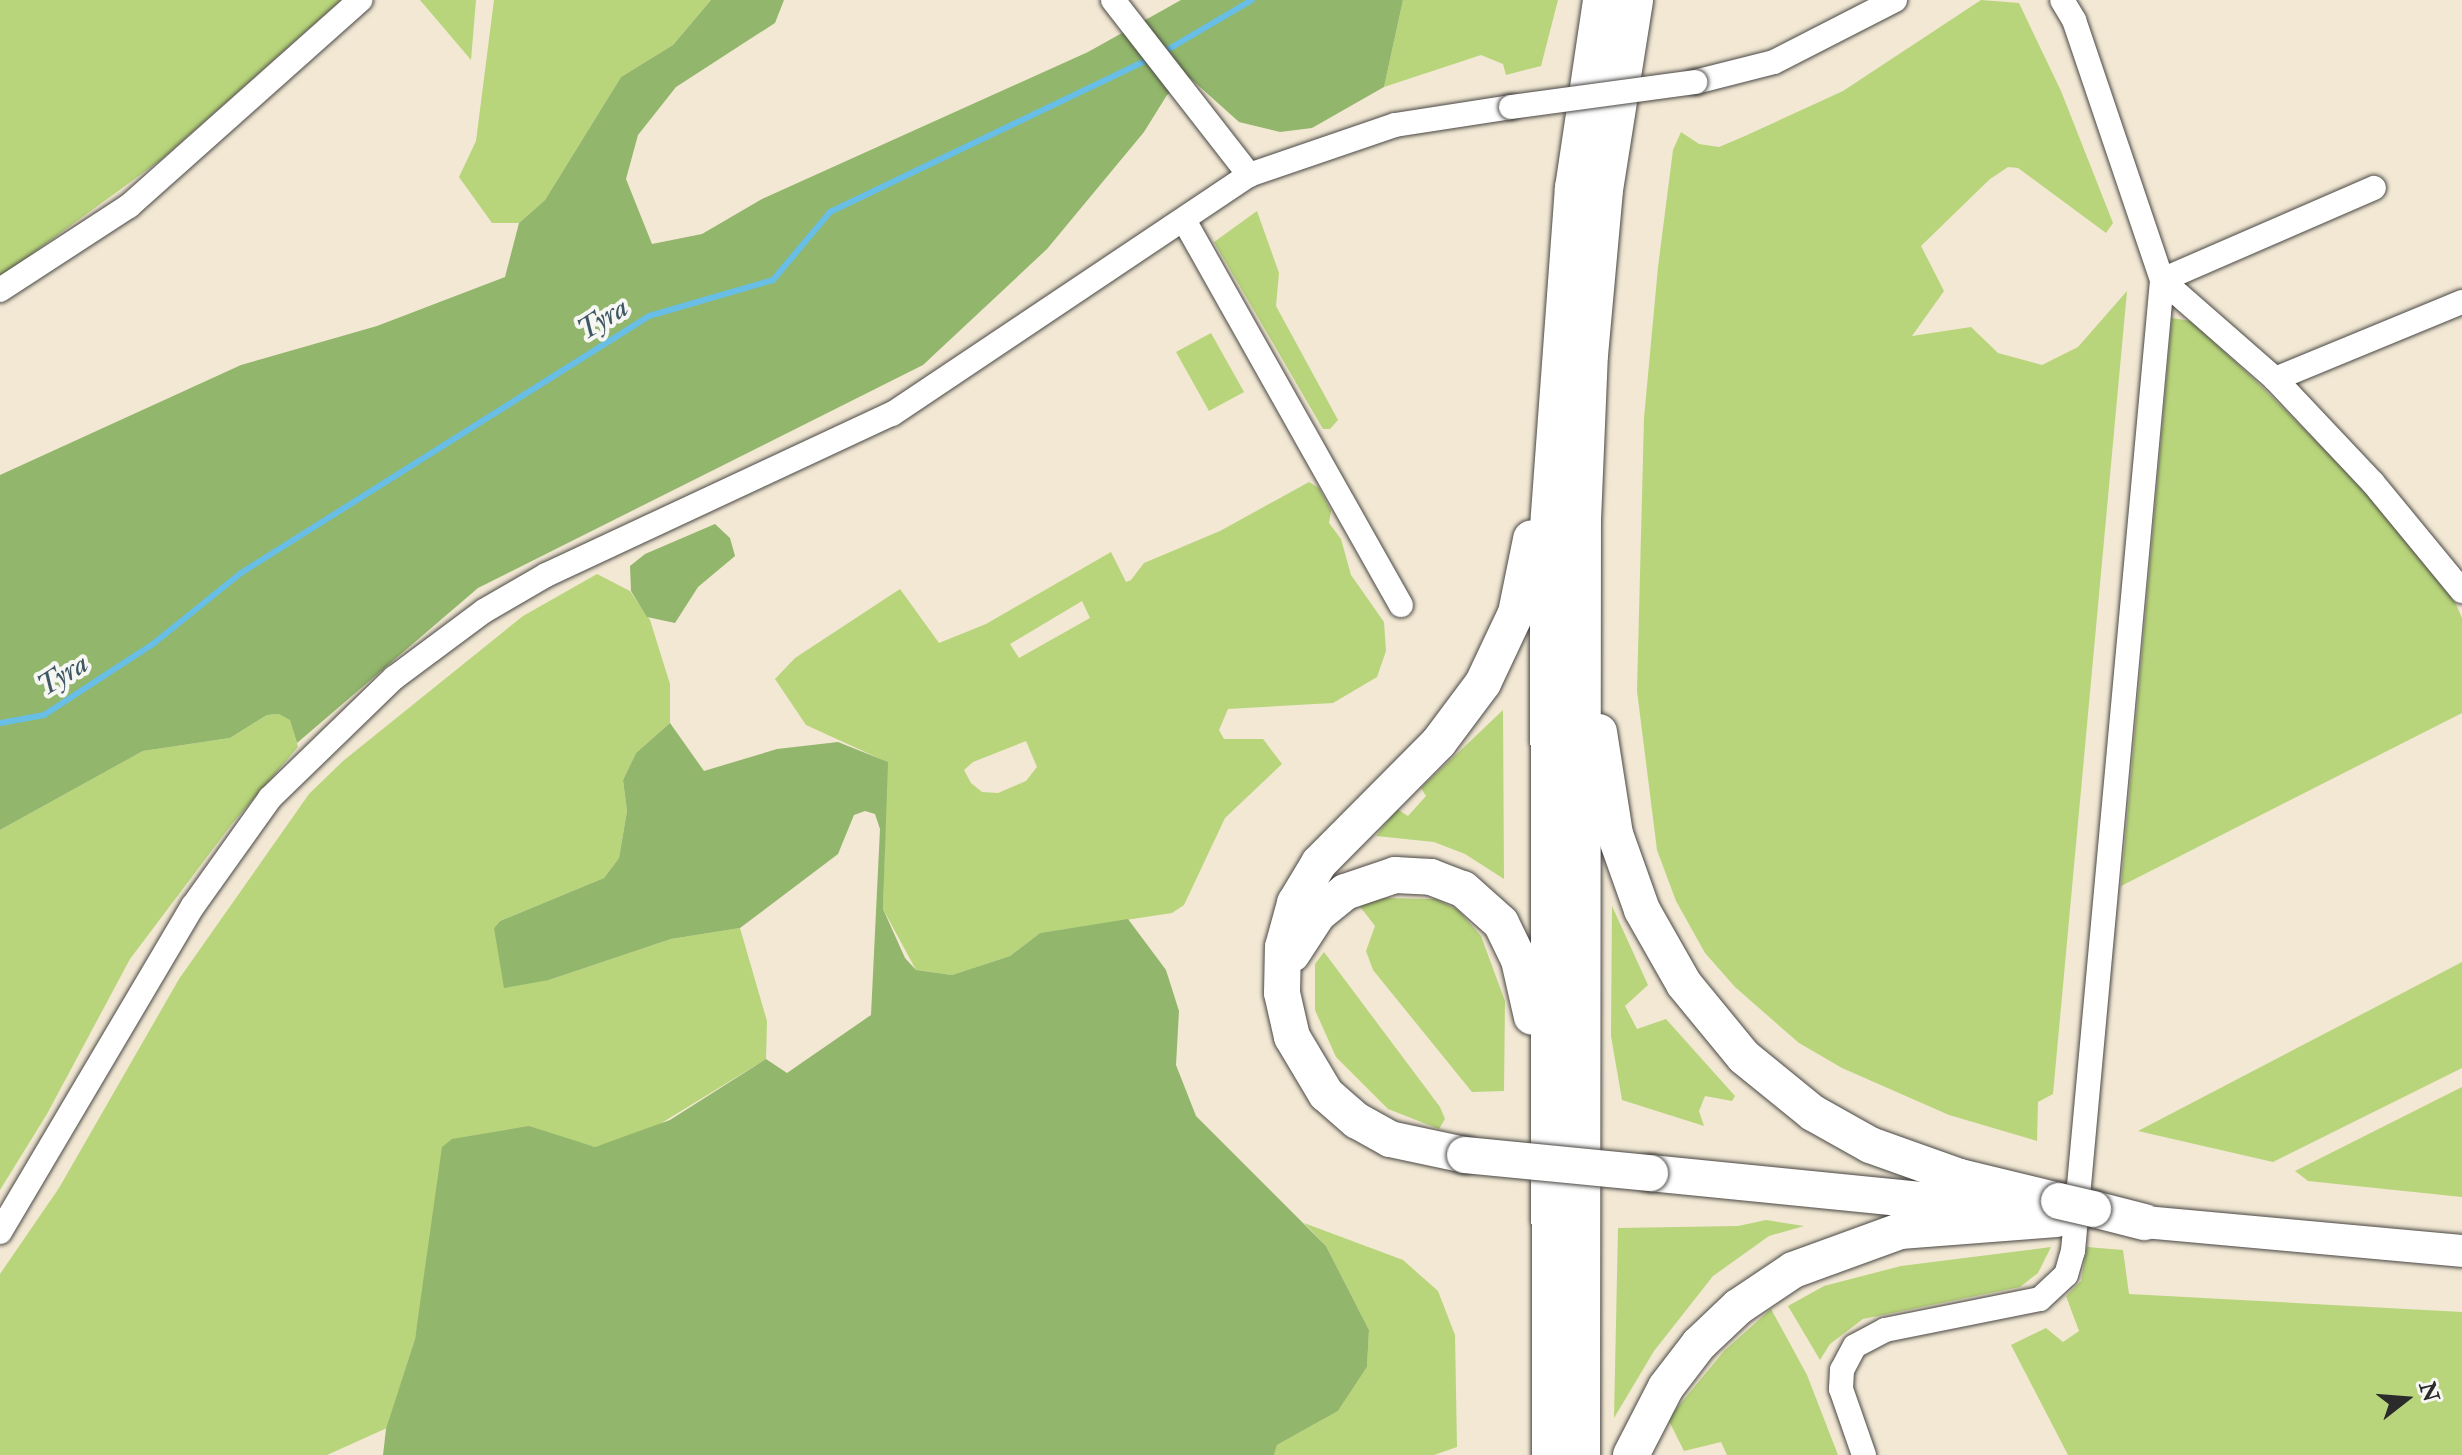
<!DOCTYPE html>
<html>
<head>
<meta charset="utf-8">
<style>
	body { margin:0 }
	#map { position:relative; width:2462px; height:1455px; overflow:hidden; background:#f2e8d4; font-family:"IM FELL Double Pica",serif }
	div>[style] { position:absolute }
	.green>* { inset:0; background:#b8d57b }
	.forest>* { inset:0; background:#92b66b }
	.stream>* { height:6px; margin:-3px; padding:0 3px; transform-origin:3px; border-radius:3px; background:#69bee5 }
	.roads { filter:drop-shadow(0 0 2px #494744) drop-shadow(0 0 2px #494744) }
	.minor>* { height:24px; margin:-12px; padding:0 12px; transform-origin:12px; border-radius:12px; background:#fff }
	.major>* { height:32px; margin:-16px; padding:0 16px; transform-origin:16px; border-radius:16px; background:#fff }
	.highway>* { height:36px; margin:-18px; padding:0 18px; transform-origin:18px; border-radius:18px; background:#fff }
	.bridges { filter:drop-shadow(0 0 2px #494744) drop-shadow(0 0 2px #494744) }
	.minor-bridge>* { height:24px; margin:-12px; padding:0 12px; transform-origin:12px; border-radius:12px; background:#fff }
	.highway-bridge>* { height:36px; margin:-18px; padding:0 18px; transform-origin:18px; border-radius:18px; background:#fff }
	span { translate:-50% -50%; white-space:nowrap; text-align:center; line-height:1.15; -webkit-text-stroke:8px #f6f6f2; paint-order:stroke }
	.water-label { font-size:30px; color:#3e5763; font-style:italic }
	.north { position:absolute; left:2366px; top:1359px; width:80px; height:80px; -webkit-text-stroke:6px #f6f6f2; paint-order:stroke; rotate:73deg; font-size:22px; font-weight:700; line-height:32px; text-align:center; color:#2b2b2b }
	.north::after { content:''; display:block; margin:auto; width:28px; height:36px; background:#2b2b2b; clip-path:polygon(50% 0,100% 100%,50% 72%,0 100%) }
</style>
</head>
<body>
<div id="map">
	<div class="green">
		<i style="clip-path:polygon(0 0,341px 0,162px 159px,0 277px)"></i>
		<i style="clip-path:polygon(420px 0,476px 0,471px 60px)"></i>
		<i style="clip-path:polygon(494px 0,711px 0,673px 45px,621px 77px,545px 200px,519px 223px,492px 223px,459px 177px,476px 141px)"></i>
		<i style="clip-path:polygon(1403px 0,1558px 0,1541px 66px,1506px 75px,1503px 64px,1481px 55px,1384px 87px)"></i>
		<i style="clip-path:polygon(1981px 0,2019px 3px,2061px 91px,2113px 223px,2106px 233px,2018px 168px,2008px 167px,1990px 179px,1921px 246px,1944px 291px,1912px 336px,1971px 327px,1998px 353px,2042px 365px,2078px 347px,2127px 291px,2053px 1094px,2038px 1102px,2037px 1141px,1949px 1115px,1842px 1068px,1799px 1043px,1735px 987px,1705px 953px,1676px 901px,1657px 850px,1637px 691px,1644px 418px,1658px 267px,1673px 150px,1681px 132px,1699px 144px,1719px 147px,1745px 136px,1843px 91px)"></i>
		<i style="clip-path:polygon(1257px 211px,1279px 273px,1276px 306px,1338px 420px,1330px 429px,1323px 429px,1214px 242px)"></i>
		<i style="clip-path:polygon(2172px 318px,2191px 321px,2258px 383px,2390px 515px,2452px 595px,2462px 618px,2462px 713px,2121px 886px)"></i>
		<i style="clip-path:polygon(1211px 333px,1244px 392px,1209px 411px,1176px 352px)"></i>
		<i style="clip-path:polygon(evenodd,1309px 482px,1319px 488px,1331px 511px,1329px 523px,1341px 539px,1351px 575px,1384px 622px,1386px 651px,1377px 677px,1333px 703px,1228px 709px,1219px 730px,1224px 739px,1263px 739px,1282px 764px,1225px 818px,1184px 905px,1172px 913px,1040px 933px,1010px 956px,952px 975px,916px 970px,883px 909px,887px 762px,806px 725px,775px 679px,795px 658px,900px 589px,939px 643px,986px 624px,1111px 552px,1126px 582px,1131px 580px,1144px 563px,1220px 531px,1309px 482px,1082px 601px,1090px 618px,1019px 658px,1010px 644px,1082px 601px,1309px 482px,1026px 741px,1037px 767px,1026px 781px,998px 793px,982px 792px,971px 783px,964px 770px,973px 762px,1026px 741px)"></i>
		<i style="clip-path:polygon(597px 574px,630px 591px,650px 620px,670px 684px,670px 723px,636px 753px,623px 780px,627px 811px,619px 858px,604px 878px,500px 921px,494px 928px,549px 980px,671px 939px,740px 928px,767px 1021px,766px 1059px,650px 1130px,595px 1147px,566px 1139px,429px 1258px,415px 1339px,387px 1428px,327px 1455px,0 1455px,0 1274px,59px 1188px,179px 979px,309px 794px,343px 761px,523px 616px)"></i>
		<i style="clip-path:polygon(1503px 710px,1504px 879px,1465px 854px,1434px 842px,1376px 836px,1397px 809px,1408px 816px,1426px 796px,1421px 788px)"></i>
		<i style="clip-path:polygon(279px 714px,290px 719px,298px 747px,231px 825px,130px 959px,47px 1114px,0 1190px,0 830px,143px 751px,230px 738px,267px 715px)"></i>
		<i style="clip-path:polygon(1382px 898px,1436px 899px,1458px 910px,1481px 936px,1505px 1001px,1504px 1091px,1472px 1092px,1373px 970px,1366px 951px,1375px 926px,1358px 904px)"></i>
		<i style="clip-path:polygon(1612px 906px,1648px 985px,1625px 1006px,1637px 1029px,1666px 1019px,1735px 1096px,1732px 1101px,1705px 1096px,1699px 1111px,1704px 1126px,1622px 1100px,1611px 1036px)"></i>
		<i style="clip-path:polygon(1324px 952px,1440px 1107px,1445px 1119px,1439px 1129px,1388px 1109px,1336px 1057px,1315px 1010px,1315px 964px)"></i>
		<i style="clip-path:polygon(2462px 962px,2462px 1068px,2273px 1162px,2138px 1131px)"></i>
		<i style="clip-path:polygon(2462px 1087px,2462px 1197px,2308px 1181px,2295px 1171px)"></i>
		<i style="clip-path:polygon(1766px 1220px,1804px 1226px,1769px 1236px,1713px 1276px,1654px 1351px,1614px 1418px,1618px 1228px,1738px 1226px)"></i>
		<i style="clip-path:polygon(1304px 1223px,1403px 1260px,1438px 1291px,1455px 1335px,1457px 1447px,1434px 1455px,1274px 1455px,1277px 1445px,1338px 1411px,1367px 1367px,1369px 1330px,1326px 1246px)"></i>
		<i style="clip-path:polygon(2051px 1247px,2038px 1273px,2020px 1287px,1863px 1319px,1830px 1344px,1820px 1360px,1788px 1306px,1824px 1286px,1901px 1266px)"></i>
		<i style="clip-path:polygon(2087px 1247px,2123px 1250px,2129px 1294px,2462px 1312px,2462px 1455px,2068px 1455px,2011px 1345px,2046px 1328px,2063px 1342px,2079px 1331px,2066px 1296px,2081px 1281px)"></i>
		<i style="clip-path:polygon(1771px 1309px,1807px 1375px,1838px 1455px,1727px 1455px,1721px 1442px,1684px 1451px,1668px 1419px,1724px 1351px)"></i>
	</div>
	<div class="forest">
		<i style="clip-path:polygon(711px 0,784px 0,775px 23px,676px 87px,638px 135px,626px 179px,652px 244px,702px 234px,762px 199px,1088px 52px,1181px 0,1403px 0,1384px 87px,1312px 128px,1280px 132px,1239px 122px,1190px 78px,1167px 95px,1144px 132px,1047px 249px,923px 365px,478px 588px,297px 743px,290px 720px,279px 714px,267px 715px,230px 738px,143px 751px,0 830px,0 475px,241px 365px,377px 326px,505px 277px,519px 223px,545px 200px,621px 77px,673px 45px)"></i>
		<i style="clip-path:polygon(715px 524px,730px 538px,735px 556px,698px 587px,675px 623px,647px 617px,631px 591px,630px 566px,645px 554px)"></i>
		<i style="clip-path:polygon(670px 723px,704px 771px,777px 749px,838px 742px,888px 762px,883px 909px,905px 958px,916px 970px,952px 975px,1010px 956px,1040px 933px,1128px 919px,1166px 970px,1179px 1011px,1176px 1065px,1196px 1116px,1326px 1246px,1369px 1330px,1367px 1367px,1338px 1411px,1277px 1445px,1274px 1455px,383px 1455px,386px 1429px,415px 1339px,442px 1147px,452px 1139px,529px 1126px,595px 1147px,670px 1120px,766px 1059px,787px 1073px,871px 1015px,880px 829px,875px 814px,865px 811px,854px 815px,838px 854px,740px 928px,671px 939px,549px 980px,504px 988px,494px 928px,500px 921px,604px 878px,619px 858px,627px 811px,623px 780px,636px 753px)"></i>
	</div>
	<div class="stream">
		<i style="left:1162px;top:53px;width:104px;rotate:-30.5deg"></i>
		<i style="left:0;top:723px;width:45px;rotate:-10.3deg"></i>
		<i style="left:44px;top:715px;width:130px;rotate:-33.1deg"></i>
		<i style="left:153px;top:644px;width:113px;rotate:-38.9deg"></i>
		<i style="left:241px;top:573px;width:482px;rotate:-32.2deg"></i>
		<i style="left:649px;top:316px;width:129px;rotate:-16.2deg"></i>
		<i style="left:773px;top:280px;width:89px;rotate:-50deg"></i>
		<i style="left:830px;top:212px;width:357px;rotate:-25.6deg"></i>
	</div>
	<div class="roads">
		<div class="minor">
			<i style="left:1113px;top:0;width:222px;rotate:52.1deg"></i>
			<i style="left:1695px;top:82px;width:81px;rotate:-14.2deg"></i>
			<i style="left:1774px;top:62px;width:136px;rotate:-27.1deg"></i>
			<i style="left:1184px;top:220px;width:442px;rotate:60.6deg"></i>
			<i style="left:2162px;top:280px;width:150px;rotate:41.2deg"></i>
			<i style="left:2275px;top:379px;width:143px;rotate:46.7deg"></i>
			<i style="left:2373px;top:483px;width:140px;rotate:50.5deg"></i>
			<i style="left:2162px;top:280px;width:231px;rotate:-23.5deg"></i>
			<i style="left:0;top:290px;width:154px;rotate:-33.1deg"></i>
			<i style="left:129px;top:206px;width:310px;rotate:-41.7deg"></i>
			<i style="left:2275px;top:379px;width:202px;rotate:-22.4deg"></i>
			<i style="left:0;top:1232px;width:379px;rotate:-59.4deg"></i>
			<i style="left:193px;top:906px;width:133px;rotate:-54.5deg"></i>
			<i style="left:270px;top:798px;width:173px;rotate:-44.1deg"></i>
			<i style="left:394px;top:678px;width:112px;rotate:-36.7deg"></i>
			<i style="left:484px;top:611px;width:72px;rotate:-30.1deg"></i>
			<i style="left:546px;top:575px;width:382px;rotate:-25deg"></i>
			<i style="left:892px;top:414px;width:430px;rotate:-33.8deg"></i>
			<i style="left:1249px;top:175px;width:154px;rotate:-18.9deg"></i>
			<i style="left:1395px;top:125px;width:117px;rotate:-8.8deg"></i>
			<i style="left:1864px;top:1455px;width:70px;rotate:-109.2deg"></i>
			<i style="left:1841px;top:1389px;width:19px;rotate:-87deg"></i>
			<i style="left:1842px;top:1370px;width:27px;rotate:-62deg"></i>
			<i style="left:1855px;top:1346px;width:34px;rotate:-28deg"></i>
			<i style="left:1885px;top:1330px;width:158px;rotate:-11.3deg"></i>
			<i style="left:2040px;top:1299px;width:35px;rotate:-43deg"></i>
			<i style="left:2066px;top:1275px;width:25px;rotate:-74deg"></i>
			<i style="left:2073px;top:1251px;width:975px;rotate:-84.76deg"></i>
			<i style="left:2162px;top:280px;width:274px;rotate:-108.7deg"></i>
			<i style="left:2074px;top:20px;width:23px;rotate:-121deg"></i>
		</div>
		<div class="major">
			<i style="left:2144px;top:1222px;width:319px;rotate:5.2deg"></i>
		</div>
		<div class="highway">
			<i style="left:1599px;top:732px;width:103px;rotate:81.1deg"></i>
			<i style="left:1615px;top:834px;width:81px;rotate:70.4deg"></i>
			<i style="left:1642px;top:910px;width:85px;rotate:60.4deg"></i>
			<i style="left:1684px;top:984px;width:94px;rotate:50.6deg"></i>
			<i style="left:1744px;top:1057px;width:89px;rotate:39.1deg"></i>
			<i style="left:1813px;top:1113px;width:65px;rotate:29.3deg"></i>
			<i style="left:1870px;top:1145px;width:96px;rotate:19.6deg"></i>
			<i style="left:1960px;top:1177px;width:102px;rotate:13.6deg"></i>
			<i style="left:1292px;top:954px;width:48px;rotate:-57deg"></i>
			<i style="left:1318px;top:914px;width:35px;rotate:-39deg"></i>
			<i style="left:1345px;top:892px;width:53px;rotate:-18.8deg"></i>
			<i style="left:1395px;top:875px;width:36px;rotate:3deg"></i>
			<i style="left:1431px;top:877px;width:34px;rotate:21deg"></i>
			<i style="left:1463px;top:889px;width:51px;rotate:41.8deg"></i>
			<i style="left:1501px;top:923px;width:41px;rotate:64.1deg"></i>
			<i style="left:1519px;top:960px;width:58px;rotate:77.2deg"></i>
			<i style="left:1465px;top:1155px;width:77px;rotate:-168deg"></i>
			<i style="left:1390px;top:1139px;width:38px;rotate:-151deg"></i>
			<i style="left:1357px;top:1121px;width:41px;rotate:-138.9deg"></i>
			<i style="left:1326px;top:1094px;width:66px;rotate:-120.8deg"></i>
			<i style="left:1292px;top:1037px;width:45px;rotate:-102.8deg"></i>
			<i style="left:1282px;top:993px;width:46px;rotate:-88.8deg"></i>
			<i style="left:1283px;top:947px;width:46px;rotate:-74.7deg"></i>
			<i style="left:1295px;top:903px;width:47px;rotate:-59deg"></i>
			<i style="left:1319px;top:863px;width:170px;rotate:-45.2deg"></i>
			<i style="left:1439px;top:742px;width:74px;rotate:-53.3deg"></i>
			<i style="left:1483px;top:683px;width:77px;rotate:-64.8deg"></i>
			<i style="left:1516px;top:613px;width:76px;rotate:-78.5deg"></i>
			<i style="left:1650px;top:1173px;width:335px;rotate:5.7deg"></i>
			<i style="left:2093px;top:1209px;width:53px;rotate:14.3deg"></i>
			<i style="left:1550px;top:1455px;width:928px;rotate:-90.12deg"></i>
			<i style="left:1548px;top:527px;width:340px;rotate:-85.8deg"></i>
			<i style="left:1573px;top:188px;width:190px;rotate:-81.5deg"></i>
			<i style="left:1582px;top:1455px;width:935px;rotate:-89.94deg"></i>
			<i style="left:1583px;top:520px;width:165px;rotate:-87.6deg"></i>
			<i style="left:1590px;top:355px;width:166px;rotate:-84.8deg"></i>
			<i style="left:1605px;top:190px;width:192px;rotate:-81deg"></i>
			<i style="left:1631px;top:1455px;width:76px;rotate:-62.8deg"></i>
			<i style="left:1666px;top:1387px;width:54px;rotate:-52.5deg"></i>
			<i style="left:1699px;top:1344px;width:54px;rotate:-43.5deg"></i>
			<i style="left:1738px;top:1307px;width:66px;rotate:-33.9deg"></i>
			<i style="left:1793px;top:1270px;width:114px;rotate:-20deg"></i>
			<i style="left:1900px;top:1231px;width:157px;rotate:-4.4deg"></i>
		</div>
	</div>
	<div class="bridges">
		<div class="minor-bridge">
			<i style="left:1511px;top:107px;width:186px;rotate:-7.7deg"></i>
		</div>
		<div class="highway-bridge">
			<i style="left:1465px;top:1155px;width:186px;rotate:5.6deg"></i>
			<i style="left:2059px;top:1201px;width:35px;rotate:13deg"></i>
		</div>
	</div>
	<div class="water-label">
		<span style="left:603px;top:319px;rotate:-32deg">Tyra</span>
		<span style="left:63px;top:675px;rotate:-32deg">Tyra</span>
	</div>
	<div class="north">N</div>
</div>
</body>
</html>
